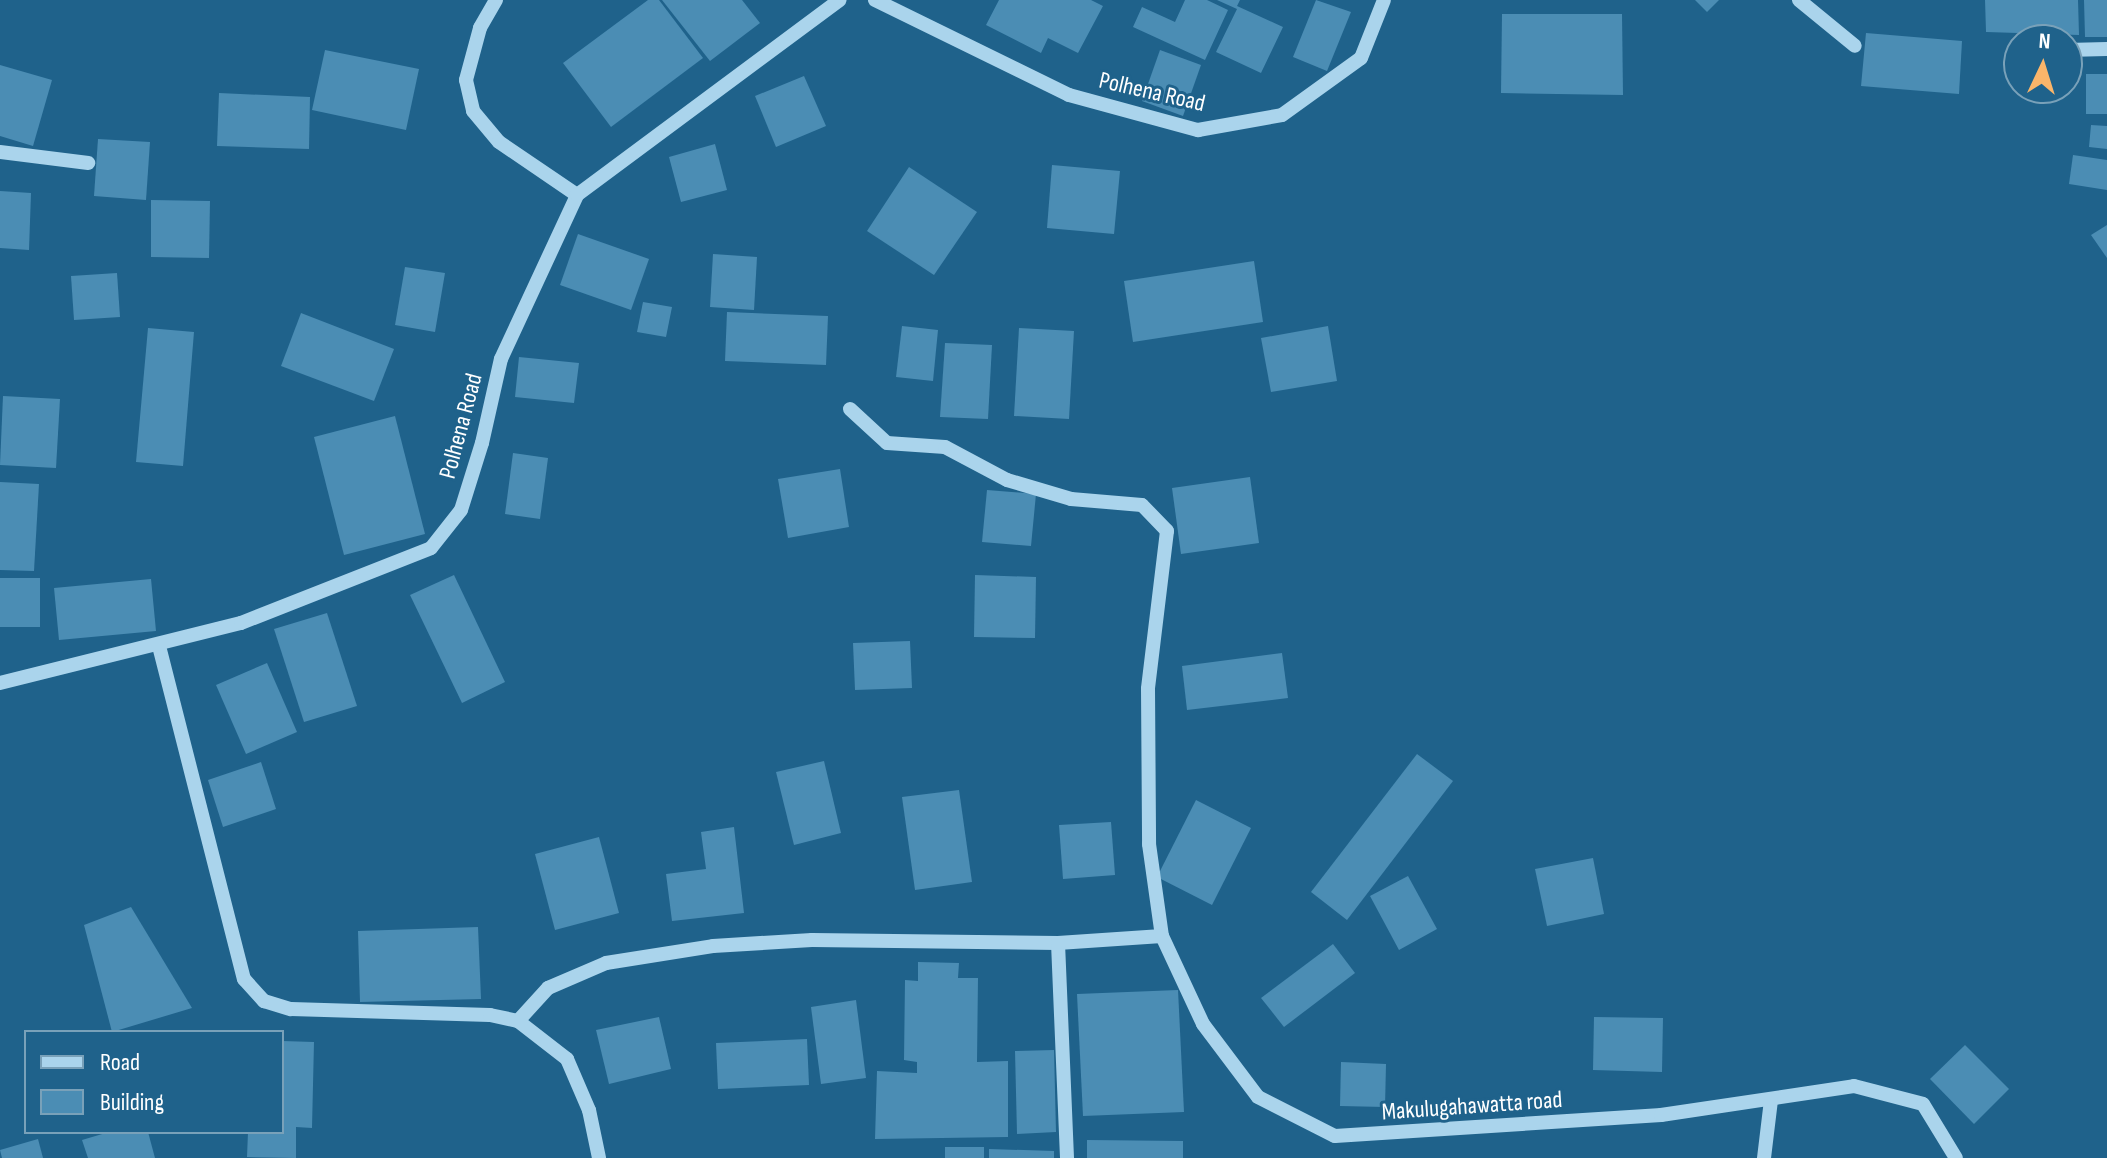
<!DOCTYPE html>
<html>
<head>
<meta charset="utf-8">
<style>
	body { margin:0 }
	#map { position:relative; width:2107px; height:1158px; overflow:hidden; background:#1f628b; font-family:"Sofia Sans Condensed",sans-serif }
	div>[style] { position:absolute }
	.building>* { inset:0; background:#4b8db4 }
	.minor>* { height:14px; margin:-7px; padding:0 7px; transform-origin:7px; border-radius:7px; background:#aad4ec }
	span { translate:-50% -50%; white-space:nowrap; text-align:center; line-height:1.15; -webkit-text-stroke:6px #1f628b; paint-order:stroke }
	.street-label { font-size:24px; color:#fff }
	.legend { position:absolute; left:24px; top:1030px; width:260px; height:104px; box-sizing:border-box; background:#1f628b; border:2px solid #79a1b9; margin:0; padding:10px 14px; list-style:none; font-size:24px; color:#fff }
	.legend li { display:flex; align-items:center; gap:16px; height:40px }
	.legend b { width:40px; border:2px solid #79a1b9 }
	.north { position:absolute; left:2003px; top:24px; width:80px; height:80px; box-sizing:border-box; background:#1f628b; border:2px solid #79a1b9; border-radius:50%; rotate:4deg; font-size:22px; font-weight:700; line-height:32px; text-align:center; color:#fff }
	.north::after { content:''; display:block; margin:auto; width:28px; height:36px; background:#fab56a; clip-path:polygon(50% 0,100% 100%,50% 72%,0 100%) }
</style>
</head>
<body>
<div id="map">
	<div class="building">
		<i style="clip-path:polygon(648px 0,659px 0,703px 58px,611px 127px,563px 63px)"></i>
		<i style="clip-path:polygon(662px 0,742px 0,760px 23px,710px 61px)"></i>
		<i style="clip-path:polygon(999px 0,1091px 0,1103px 6px,1078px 53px,1048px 38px,1041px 53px,986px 25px)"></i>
		<i style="clip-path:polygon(1185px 0,1207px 0,1228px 10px,1205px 60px,1133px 27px,1142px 7px,1175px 22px)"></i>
		<i style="clip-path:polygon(1217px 0,1240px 0,1237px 6px,1283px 27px,1261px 73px,1216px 52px,1237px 9px)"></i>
		<i style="clip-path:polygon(1316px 0,1351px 12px,1327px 71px,1293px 57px)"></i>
		<i style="clip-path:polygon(1695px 0,1719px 0,1707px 12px)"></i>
		<i style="clip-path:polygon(1985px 0,2078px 0,2079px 35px,1986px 32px)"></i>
		<i style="clip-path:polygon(2084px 0,2107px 0,2107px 37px,2085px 37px)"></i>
		<i style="clip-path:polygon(1502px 14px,1622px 14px,1623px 95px,1501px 93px)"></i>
		<i style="clip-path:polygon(1866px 33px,1962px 41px,1959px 94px,1861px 86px)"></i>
		<i style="clip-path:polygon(325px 50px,419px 69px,406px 130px,312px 110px)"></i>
		<i style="clip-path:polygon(1160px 50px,1201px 65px,1183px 116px,1142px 101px)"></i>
		<i style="clip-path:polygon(0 65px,52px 80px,33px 146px,0 136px)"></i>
		<i style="clip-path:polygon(2086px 74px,2107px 74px,2107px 114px,2086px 114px)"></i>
		<i style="clip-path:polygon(804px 76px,826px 126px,776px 147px,755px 96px)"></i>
		<i style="clip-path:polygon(219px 93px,310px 97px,309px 149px,217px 146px)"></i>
		<i style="clip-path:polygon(2091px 125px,2107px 126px,2107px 149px,2089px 147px)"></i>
		<i style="clip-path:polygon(98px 139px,150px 142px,146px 200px,94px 196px)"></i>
		<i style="clip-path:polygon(715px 144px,727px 190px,681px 202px,669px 157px)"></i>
		<i style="clip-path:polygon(2073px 155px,2107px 160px,2107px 190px,2069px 184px)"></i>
		<i style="clip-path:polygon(1052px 165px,1120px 171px,1114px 234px,1047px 228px)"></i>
		<i style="clip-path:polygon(909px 167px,977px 212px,934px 275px,867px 231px)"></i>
		<i style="clip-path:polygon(0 191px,31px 193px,29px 250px,0 248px)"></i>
		<i style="clip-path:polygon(151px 200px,210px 201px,209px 258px,151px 257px)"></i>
		<i style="clip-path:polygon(2107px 225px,2107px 258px,2091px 235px)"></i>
		<i style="clip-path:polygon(578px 234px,649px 259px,631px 310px,560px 285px)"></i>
		<i style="clip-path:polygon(713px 254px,757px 257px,754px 310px,710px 307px)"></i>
		<i style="clip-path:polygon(1254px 261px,1263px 322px,1133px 342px,1124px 281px)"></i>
		<i style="clip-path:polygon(405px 267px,445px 273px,435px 332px,395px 325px)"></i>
		<i style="clip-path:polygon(117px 273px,120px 317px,74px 320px,71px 276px)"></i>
		<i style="clip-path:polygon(643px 302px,672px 307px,666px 337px,637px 332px)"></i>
		<i style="clip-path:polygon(727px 312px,828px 316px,826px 365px,725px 361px)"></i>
		<i style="clip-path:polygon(301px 313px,394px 349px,374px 401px,281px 366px)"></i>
		<i style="clip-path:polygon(902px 326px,938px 330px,933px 381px,896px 377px)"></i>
		<i style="clip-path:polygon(1328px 326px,1337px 381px,1271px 392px,1261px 338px)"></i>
		<i style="clip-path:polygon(148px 328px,194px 332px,183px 466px,136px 462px)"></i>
		<i style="clip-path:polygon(1019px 328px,1074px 331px,1069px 419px,1014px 416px)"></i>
		<i style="clip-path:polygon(945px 343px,992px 345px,988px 419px,940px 417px)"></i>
		<i style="clip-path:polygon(519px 357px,579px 363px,574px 403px,515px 397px)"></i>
		<i style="clip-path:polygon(3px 396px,60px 399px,56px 468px,0 465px)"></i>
		<i style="clip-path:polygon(395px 416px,425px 534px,344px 555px,314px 437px)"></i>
		<i style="clip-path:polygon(513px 453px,548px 458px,540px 519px,505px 514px)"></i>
		<i style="clip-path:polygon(840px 469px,849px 527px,788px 538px,778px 479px)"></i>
		<i style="clip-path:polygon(1250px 477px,1259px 543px,1181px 554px,1172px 488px)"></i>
		<i style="clip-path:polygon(0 482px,39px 484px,34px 571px,0 570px)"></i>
		<i style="clip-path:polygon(987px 490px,1036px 494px,1031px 546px,982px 542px)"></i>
		<i style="clip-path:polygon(454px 575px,505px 682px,462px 703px,410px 595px)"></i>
		<i style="clip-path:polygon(975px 575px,1036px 577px,1035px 638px,974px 637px)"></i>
		<i style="clip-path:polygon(0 578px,40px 578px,40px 627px,0 627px)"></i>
		<i style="clip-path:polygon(151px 579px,156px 631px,59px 640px,54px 588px)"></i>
		<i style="clip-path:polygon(327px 613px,357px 706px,304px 722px,274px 629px)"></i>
		<i style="clip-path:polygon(910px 641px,912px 688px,855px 690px,853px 643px)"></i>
		<i style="clip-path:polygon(1282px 653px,1288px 698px,1187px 710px,1182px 666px)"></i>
		<i style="clip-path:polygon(267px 663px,297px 732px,246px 754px,216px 685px)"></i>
		<i style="clip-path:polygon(1417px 754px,1453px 781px,1347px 920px,1311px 892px)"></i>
		<i style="clip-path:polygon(824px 761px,841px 833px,794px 845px,776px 772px)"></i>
		<i style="clip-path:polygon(261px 762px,276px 809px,223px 827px,208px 780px)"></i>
		<i style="clip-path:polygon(959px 790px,972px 882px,915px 890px,902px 797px)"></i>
		<i style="clip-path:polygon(1196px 800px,1251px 828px,1212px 905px,1157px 877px)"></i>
		<i style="clip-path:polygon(1111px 822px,1115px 875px,1063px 879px,1059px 825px)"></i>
		<i style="clip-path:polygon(734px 827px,744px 913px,672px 921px,666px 874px,706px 869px,701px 832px)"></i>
		<i style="clip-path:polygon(599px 837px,619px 913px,555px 930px,535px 854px)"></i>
		<i style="clip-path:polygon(1593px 858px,1604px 914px,1547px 926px,1535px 869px)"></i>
		<i style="clip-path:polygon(1408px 876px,1437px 929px,1399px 950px,1370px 896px)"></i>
		<i style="clip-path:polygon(131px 907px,192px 1008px,112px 1032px,84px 925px)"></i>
		<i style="clip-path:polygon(478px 927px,481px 999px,360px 1002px,358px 931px)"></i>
		<i style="clip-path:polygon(1333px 944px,1355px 973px,1284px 1027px,1261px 998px)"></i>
		<i style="clip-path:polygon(918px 962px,959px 963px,958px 978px,978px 978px,977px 1062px,1008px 1061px,1008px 1137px,875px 1139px,877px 1071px,917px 1073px,917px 1062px,904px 1060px,905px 980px,918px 981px)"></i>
		<i style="clip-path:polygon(1178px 990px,1184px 1112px,1083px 1116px,1077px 994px)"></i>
		<i style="clip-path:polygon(856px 1000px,866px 1078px,821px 1084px,811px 1007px)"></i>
		<i style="clip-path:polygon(659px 1017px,671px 1069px,609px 1084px,596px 1030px)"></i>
		<i style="clip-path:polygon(1594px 1017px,1663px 1018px,1662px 1072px,1593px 1070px)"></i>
		<i style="clip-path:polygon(807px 1039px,809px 1085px,718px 1089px,716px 1043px)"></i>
		<i style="clip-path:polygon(282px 1041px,314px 1042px,312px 1128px,296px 1127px,296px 1158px,247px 1157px,248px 1132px,282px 1132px)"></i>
		<i style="clip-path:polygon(1965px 1045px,2009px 1089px,1974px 1124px,1930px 1079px)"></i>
		<i style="clip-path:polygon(1054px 1050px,1056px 1132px,1017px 1134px,1015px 1051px)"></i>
		<i style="clip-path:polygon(1341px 1062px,1386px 1064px,1385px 1107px,1340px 1106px)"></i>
		<i style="clip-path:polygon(109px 1132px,148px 1132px,155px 1158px,88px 1158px,82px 1140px)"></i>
		<i style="clip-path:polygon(38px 1139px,43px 1158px,2px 1158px,0 1150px)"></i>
		<i style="clip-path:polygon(1087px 1140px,1183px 1141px,1183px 1158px,1087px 1158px)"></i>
		<i style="clip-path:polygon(945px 1147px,984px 1147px,984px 1158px,945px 1158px)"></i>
		<i style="clip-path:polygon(989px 1149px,1054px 1151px,1054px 1158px,989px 1158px)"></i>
	</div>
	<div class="minor">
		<i style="left:496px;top:0;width:32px;rotate:120deg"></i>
		<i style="left:480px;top:28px;width:54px;rotate:105.1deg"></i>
		<i style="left:466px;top:80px;width:32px;rotate:77deg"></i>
		<i style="left:473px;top:111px;width:40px;rotate:50deg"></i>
		<i style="left:499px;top:142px;width:94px;rotate:34.2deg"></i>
		<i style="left:875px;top:0;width:216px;rotate:26.1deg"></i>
		<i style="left:1069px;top:95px;width:134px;rotate:15.2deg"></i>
		<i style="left:1198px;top:130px;width:85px;rotate:-10.1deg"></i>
		<i style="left:1282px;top:115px;width:97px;rotate:-35.8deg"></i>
		<i style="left:1361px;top:58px;width:62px;rotate:-68.4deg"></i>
		<i style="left:1799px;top:0;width:72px;rotate:39.4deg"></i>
		<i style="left:2067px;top:50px;width:40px;rotate:-1.4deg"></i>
		<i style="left:0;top:152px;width:89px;rotate:7.1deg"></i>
		<i style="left:850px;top:409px;width:50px;rotate:42.6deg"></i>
		<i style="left:887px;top:443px;width:58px;rotate:3.9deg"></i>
		<i style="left:945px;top:447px;width:70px;rotate:28deg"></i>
		<i style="left:1007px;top:480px;width:67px;rotate:16.5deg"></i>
		<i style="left:1071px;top:499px;width:71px;rotate:4.8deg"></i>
		<i style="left:1142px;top:505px;width:36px;rotate:46deg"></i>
		<i style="left:1167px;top:531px;width:159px;rotate:96.9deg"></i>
		<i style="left:1148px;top:689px;width:155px;rotate:89.6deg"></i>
		<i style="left:1149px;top:844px;width:93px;rotate:82deg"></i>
		<i style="left:159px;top:646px;width:344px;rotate:75.7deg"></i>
		<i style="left:244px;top:979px;width:30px;rotate:48deg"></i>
		<i style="left:264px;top:1001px;width:28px;rotate:17deg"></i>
		<i style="left:291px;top:1009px;width:199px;rotate:1.7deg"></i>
		<i style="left:490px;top:1015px;width:29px;rotate:12deg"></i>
		<i style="left:518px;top:1021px;width:62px;rotate:37.8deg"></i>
		<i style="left:567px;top:1059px;width:56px;rotate:66.7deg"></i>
		<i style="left:589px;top:1110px;width:49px;rotate:78.2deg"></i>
		<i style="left:0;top:683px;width:248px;rotate:-14deg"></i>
		<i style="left:241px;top:623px;width:204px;rotate:-21.5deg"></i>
		<i style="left:431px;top:548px;width:48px;rotate:-51.7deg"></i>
		<i style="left:461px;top:510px;width:70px;rotate:-72.6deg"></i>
		<i style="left:482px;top:443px;width:86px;rotate:-77.3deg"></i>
		<i style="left:501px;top:359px;width:181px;rotate:-65.1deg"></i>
		<i style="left:577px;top:195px;width:327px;rotate:-36.6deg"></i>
		<i style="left:1058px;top:943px;width:104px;rotate:-3.9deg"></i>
		<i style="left:1162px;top:936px;width:97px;rotate:65deg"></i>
		<i style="left:1203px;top:1024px;width:91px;rotate:53deg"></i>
		<i style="left:1258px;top:1097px;width:86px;rotate:26.9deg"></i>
		<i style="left:1335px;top:1136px;width:327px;rotate:-3.7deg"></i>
		<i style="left:1661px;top:1115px;width:195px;rotate:-8.5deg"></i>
		<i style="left:1854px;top:1086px;width:71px;rotate:14.6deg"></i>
		<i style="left:1923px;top:1104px;width:63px;rotate:58.6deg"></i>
		<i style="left:518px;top:1021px;width:45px;rotate:-47.7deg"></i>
		<i style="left:548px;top:988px;width:63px;rotate:-23.3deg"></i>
		<i style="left:606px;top:963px;width:108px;rotate:-9deg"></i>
		<i style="left:713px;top:946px;width:99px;rotate:-3.5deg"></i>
		<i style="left:812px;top:940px;width:246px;rotate:0.7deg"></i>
		<i style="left:1058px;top:943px;width:215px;rotate:87.6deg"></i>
		<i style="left:1764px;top:1158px;width:58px;rotate:-83.1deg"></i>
	</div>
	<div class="street-label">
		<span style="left:1152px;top:92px;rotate:13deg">Polhena Road</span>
		<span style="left:461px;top:426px;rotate:-75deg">Polhena Road</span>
		<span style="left:1472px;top:1106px;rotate:-4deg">Makulugahawatta road</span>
	</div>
	<ul class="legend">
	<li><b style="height:10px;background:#aad4ec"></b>Road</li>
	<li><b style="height:22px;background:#4b8db4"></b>Building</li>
	</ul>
	<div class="north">N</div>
</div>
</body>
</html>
